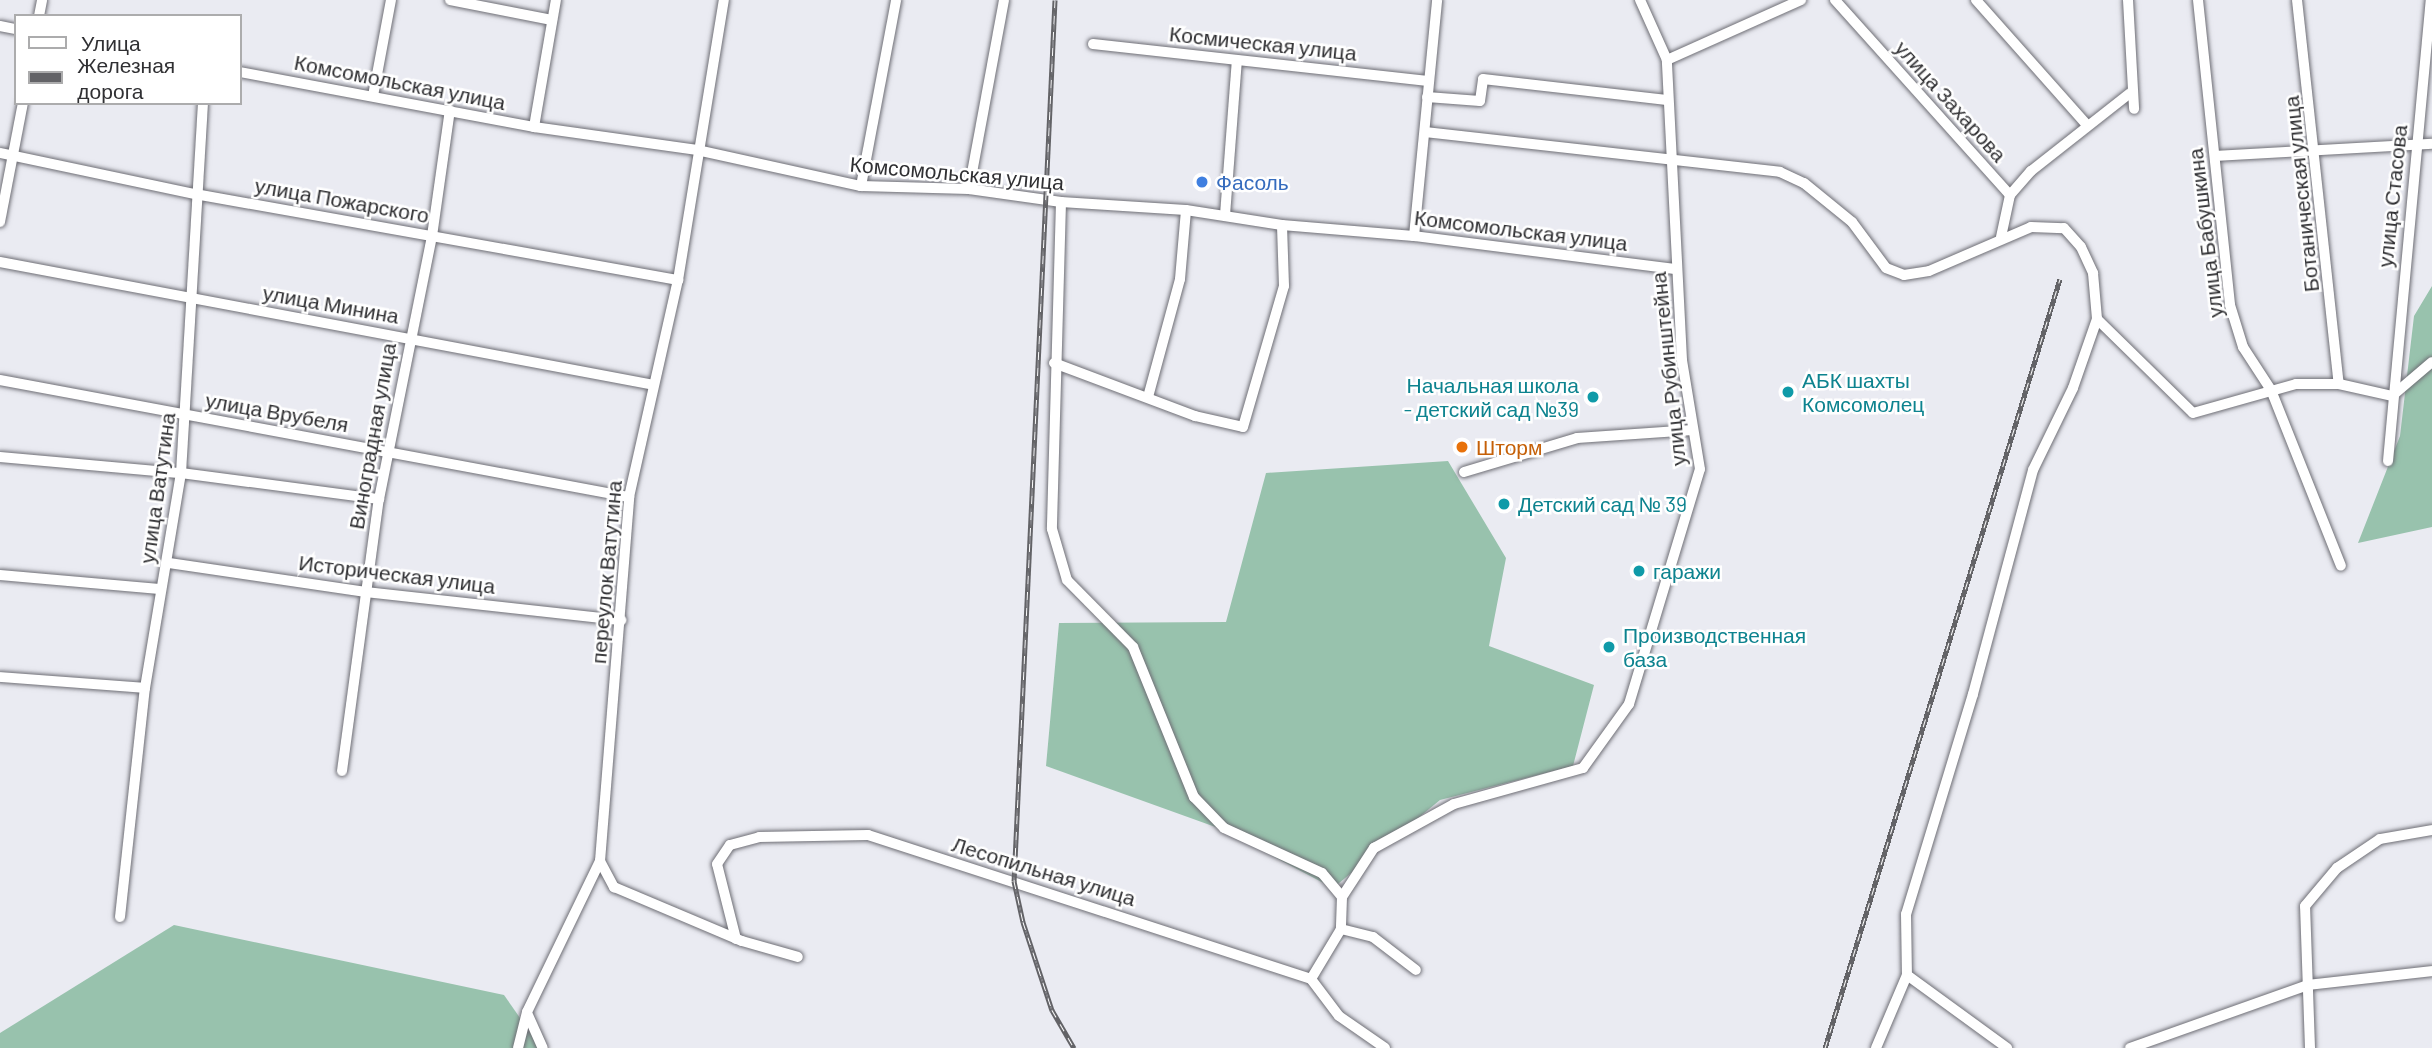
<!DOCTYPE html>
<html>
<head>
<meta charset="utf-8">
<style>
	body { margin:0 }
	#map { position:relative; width:2432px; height:1048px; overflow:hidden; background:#eaebf2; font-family:Barlow,sans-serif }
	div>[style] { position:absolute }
	.forest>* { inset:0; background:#98c2ad }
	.roads { filter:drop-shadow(0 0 2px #6e6e75) drop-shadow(0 0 2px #6e6e75) }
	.street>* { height:10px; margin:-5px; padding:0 5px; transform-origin:5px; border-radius:5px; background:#fff }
	.rail>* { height:5px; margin-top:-2.5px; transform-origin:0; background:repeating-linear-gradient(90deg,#fff 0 8px,#636367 0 16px); box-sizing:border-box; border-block:2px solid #636367 }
	.dots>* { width:19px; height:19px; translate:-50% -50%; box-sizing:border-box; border:4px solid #fff; border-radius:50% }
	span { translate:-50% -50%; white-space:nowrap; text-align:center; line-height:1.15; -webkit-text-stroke:5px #fff; paint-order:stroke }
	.street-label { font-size:21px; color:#303033 }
	.shop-label { font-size:21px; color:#366cbe }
	.left { translate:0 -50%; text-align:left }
	.culture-label { font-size:21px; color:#0d838f }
	.right { translate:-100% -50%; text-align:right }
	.food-label { font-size:21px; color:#c56008 }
	.legend { position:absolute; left:14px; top:14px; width:228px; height:91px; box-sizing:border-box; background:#fff; border:2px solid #acacad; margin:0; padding:9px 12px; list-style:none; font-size:21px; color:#303033 }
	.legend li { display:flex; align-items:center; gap:14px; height:35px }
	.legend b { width:35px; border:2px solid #acacad }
</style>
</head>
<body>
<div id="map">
	<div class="forest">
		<i style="clip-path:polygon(2432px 286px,2432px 527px,2358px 543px,2400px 436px,2414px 316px)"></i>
		<i style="clip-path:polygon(1448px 461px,1506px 558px,1489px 646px,1594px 685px,1573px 766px,1440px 800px,1333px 888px,1221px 829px,1046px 766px,1059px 623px,1226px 622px,1266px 473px)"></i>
		<i style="clip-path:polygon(174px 925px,504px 995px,541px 1048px,0 1048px,0 1033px)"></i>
	</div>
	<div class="roads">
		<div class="street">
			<i style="left:450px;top:0;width:104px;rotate:11.1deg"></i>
			<i style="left:1835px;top:0;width:262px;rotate:48.1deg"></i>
			<i style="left:2010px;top:195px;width:43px;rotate:102.1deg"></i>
			<i style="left:1976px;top:0;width:167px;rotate:48.4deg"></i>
			<i style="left:2128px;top:0;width:109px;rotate:86.8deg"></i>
			<i style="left:2198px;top:0;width:307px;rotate:84deg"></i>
			<i style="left:2230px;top:305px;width:44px;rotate:72.8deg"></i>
			<i style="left:2243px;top:347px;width:51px;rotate:56.9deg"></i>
			<i style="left:2271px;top:390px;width:189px;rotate:68.3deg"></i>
			<i style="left:2297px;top:0;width:386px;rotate:83.8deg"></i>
			<i style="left:39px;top:16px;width:16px;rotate:-79deg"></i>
			<i style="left:0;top:26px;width:16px;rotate:11deg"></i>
			<i style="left:1093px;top:44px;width:337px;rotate:6.3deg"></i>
			<i style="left:1667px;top:60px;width:147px;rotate:-24.1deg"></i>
			<i style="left:240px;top:72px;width:299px;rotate:10.6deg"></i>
			<i style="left:534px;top:127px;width:165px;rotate:8deg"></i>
			<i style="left:697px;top:150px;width:168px;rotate:12.4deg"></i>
			<i style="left:861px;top:186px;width:108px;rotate:1.6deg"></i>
			<i style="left:969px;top:189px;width:93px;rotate:8deg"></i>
			<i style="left:1061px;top:202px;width:125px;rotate:3.7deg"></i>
			<i style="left:1186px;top:210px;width:97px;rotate:8.9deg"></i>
			<i style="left:1282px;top:225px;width:132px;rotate:4.8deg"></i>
			<i style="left:1414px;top:236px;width:264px;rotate:7.2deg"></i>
			<i style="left:373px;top:96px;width:98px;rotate:-79.4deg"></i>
			<i style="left:1427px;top:97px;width:53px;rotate:4.3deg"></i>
			<i style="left:1480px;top:101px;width:22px;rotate:-82deg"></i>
			<i style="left:1483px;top:79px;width:185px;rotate:6.5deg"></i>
			<i style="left:534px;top:127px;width:129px;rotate:-80.2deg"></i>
			<i style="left:1425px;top:132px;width:357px;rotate:6.4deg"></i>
			<i style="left:1780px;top:172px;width:26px;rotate:25deg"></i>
			<i style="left:1804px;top:183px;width:62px;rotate:39.1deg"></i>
			<i style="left:1852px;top:222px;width:57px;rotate:53.5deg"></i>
			<i style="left:1886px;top:268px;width:19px;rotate:21deg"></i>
			<i style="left:1904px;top:275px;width:25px;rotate:-9deg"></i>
			<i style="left:1929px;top:271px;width:111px;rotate:-23.3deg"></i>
			<i style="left:2031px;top:227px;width:33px;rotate:2deg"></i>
			<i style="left:2064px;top:228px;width:25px;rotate:48deg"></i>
			<i style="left:2081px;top:247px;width:29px;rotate:65deg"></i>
			<i style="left:2093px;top:273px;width:46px;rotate:85deg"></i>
			<i style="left:2097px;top:319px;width:73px;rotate:109.2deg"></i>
			<i style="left:2073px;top:388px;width:91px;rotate:116deg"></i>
			<i style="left:2033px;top:470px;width:232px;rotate:105deg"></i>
			<i style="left:1973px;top:694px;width:230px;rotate:106.9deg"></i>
			<i style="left:1906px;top:914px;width:61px;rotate:89.1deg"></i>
			<i style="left:1907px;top:975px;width:124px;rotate:36.1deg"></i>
			<i style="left:0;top:153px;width:199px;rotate:11.9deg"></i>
			<i style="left:195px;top:194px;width:491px;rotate:10.1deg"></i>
			<i style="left:2215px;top:156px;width:217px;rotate:-3.2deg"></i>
			<i style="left:861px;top:186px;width:189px;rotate:-79.3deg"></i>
			<i style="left:969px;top:189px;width:192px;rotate:-79.5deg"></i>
			<i style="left:2010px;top:195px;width:32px;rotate:-49deg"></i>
			<i style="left:2031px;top:171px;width:125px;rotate:-38.2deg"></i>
			<i style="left:1061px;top:202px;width:327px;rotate:91.6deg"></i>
			<i style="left:1052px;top:529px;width:53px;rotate:73.6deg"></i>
			<i style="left:1067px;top:580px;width:94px;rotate:45.4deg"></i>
			<i style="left:1133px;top:647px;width:162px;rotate:67.9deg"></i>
			<i style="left:1194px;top:797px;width:43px;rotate:45.9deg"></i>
			<i style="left:1224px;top:828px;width:108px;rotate:24.7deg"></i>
			<i style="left:1322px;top:873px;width:31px;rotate:50deg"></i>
			<i style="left:1342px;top:897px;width:32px;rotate:92deg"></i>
			<i style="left:1341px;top:929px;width:33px;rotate:14deg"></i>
			<i style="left:1373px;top:937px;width:54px;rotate:37.5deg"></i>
			<i style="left:1225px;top:215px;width:155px;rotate:-85.6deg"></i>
			<i style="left:0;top:222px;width:121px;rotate:-79.1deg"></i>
			<i style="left:1414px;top:236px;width:237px;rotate:-84.4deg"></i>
			<i style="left:0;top:262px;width:665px;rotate:10.65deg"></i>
			<i style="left:2097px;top:319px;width:134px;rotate:44.4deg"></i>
			<i style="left:2193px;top:413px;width:107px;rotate:-15.7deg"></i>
			<i style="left:2296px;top:384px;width:43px"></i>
			<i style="left:2339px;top:384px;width:54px;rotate:12.8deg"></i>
			<i style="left:1054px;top:363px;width:151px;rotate:20.6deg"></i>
			<i style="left:1195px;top:416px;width:49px;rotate:12.9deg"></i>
			<i style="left:1243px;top:427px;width:147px;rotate:-73.8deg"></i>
			<i style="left:1284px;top:286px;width:61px;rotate:-91.9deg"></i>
			<i style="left:0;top:380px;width:640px;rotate:10.54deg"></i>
			<i style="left:2392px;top:396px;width:52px;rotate:-40.4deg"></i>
			<i style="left:1148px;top:397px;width:122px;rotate:-74.8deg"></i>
			<i style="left:1180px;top:279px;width:69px;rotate:-85deg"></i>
			<i style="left:0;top:457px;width:182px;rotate:5.1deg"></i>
			<i style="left:181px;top:473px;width:200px;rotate:7.5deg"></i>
			<i style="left:2388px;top:461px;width:463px;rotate:-84.7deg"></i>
			<i style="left:1464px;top:472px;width:118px;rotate:-16.7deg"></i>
			<i style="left:1577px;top:438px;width:116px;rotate:-3.9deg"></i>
			<i style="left:169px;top:563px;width:199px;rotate:8.4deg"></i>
			<i style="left:366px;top:592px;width:257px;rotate:6.3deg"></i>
			<i style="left:0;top:575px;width:160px;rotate:5deg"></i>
			<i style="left:0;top:677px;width:145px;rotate:4.3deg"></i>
			<i style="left:342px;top:771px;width:275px;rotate:-82.3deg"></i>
			<i style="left:379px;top:499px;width:268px;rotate:-78.6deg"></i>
			<i style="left:432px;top:236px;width:127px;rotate:-81.9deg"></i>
			<i style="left:600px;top:861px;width:30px;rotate:62deg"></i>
			<i style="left:614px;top:887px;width:139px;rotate:22.9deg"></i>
			<i style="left:742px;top:941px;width:58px;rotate:15.9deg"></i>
			<i style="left:1342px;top:897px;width:59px;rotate:-56.9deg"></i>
			<i style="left:1374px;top:848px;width:91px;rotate:-28.8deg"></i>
			<i style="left:1454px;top:804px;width:134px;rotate:-15.6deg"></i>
			<i style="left:1583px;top:768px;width:79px;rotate:-54.3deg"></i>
			<i style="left:1629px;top:704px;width:245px;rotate:-73.2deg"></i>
			<i style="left:1700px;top:469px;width:110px;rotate:-99.4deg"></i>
			<i style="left:1682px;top:360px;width:300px;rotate:-92.9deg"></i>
			<i style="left:1667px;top:60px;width:66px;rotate:-114.2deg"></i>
			<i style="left:120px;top:917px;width:230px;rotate:-83.8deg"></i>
			<i style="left:145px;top:688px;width:218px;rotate:-80.5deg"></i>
			<i style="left:181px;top:473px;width:371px;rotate:-86.6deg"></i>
			<i style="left:1341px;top:929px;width:58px;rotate:121deg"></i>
			<i style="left:1311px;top:979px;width:46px;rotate:52.9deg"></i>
			<i style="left:1339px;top:1016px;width:56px;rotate:34.8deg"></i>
			<i style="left:736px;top:939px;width:77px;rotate:-104.2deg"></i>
			<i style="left:717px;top:864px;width:23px;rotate:-56deg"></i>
			<i style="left:730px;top:845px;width:30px;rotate:-15deg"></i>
			<i style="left:759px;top:837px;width:109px;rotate:-1.1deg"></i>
			<i style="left:868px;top:835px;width:466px;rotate:18deg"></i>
			<i style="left:528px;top:1015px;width:36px;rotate:66deg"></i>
			<i style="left:518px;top:1048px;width:37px;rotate:-76deg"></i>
			<i style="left:527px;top:1012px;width:168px;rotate:-64.2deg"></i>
			<i style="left:600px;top:861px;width:365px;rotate:-85.4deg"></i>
			<i style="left:629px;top:497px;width:222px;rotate:-77.3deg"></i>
			<i style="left:678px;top:280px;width:284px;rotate:-80.7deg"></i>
			<i style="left:1876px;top:1048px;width:79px;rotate:-67deg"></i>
			<i style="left:2130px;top:1048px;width:189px;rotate:-19.5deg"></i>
			<i style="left:2308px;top:985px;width:125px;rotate:-6.4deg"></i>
			<i style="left:2310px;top:1048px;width:142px;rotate:-92deg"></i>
			<i style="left:2305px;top:906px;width:50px;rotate:-49.9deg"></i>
			<i style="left:2337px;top:868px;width:52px;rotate:-34deg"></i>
			<i style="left:2380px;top:839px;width:53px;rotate:-9.8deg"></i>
		</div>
	</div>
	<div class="rail">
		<i style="left:1055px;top:0;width:882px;rotate:92.66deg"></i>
		<i style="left:1014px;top:881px;width:42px;rotate:77.6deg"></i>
		<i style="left:1023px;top:922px;width:93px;rotate:71.8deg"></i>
		<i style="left:1052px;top:1010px;width:44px;rotate:59.9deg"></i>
		<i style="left:1825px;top:1048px;width:804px;rotate:-73.01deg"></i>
	</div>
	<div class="dots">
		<i style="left:1202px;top:182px;background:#3f7fe0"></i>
		<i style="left:1788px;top:392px;background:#0f9aa8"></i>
		<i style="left:1593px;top:397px;background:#0f9aa8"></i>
		<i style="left:1462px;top:447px;background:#e8710a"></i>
		<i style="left:1504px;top:504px;background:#0f9aa8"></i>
		<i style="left:1639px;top:571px;background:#0f9aa8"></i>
		<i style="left:1609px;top:647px;background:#0f9aa8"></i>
	</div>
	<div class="street-label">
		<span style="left:1263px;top:43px;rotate:6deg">Космическая улица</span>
		<span style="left:400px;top:82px;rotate:11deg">Комсомольская улица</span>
		<span style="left:1951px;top:101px;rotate:48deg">улица Захарова</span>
		<span style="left:957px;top:173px;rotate:5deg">Комсомольская улица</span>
		<span style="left:2301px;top:194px;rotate:-96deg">Ботаническая улица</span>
		<span style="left:2392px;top:196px;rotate:-84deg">улица Стасова</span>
		<span style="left:342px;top:200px;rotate:10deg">улица Пожарского</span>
		<span style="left:1521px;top:230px;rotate:7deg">Комсомольская улица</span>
		<span style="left:2205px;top:233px;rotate:-97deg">улица Бабушкина</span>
		<span style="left:331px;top:304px;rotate:10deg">улица Минина</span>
		<span style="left:1668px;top:369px;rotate:-96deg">улица Рубинштейна</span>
		<span style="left:277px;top:412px;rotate:10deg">улица Врубеля</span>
		<span style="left:372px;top:436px;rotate:-80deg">Виноградная улица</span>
		<span style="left:157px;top:488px;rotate:-82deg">улица Ватутина</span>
		<span style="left:606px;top:572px;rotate:-85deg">переулок Ватутина</span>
		<span style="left:397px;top:574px;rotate:7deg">Историческая улица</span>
		<span style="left:1044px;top:871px;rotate:17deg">Лесопильная улица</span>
	</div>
	<div class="shop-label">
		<span class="left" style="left:1216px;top:182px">Фасоль</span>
	</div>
	<div class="culture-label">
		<span class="left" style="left:1802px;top:392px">АБК шахты<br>Комсомолец</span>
		<span class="right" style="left:1579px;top:397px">Начальная школа<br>- детский сад №39</span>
		<span class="left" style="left:1518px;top:504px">Детский сад № 39</span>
		<span class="left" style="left:1653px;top:571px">гаражи</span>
		<span class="left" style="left:1623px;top:647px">Производственная<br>база</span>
	</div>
	<div class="food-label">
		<span class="left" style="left:1476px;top:447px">Шторм</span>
	</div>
	<ul class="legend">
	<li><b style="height:9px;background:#fff"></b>Улица</li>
	<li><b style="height:9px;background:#636367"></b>Железная дорога</li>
	</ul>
</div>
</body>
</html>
